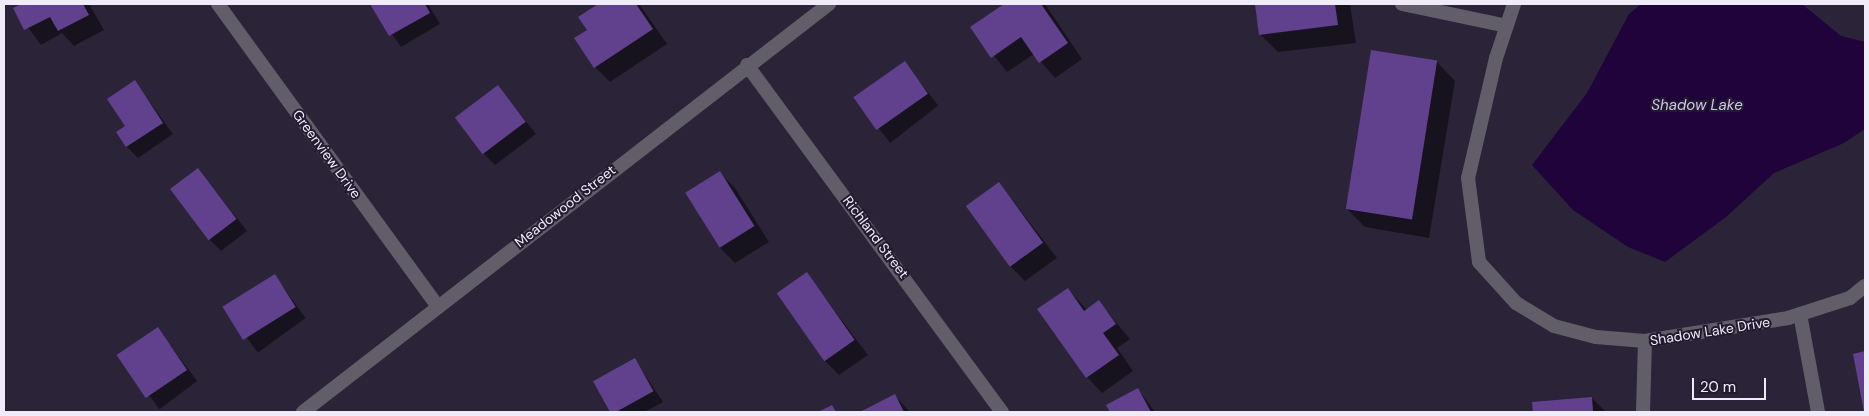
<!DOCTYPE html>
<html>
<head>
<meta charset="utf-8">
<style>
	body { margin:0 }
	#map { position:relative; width:1869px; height:416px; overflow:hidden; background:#2b2439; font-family:"DM Sans",sans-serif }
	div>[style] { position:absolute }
	.water>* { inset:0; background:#1f033a }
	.shadow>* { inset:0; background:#0007; transform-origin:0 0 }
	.building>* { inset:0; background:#61418e; transform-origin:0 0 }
	.service>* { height:14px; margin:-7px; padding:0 7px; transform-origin:7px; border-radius:7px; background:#615e69 }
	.minor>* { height:14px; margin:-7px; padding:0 7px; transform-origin:7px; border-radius:7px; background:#615e69 }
	.tertiary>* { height:14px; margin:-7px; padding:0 7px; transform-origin:7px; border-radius:7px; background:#615e69 }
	span { translate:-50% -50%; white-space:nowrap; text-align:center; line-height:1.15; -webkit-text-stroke:4px #221a2e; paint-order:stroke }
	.street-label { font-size:14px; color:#f0ebf9 }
	.water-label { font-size:15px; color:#d2c3ef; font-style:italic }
	.frame { position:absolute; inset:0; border:5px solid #f0ebf9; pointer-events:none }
	.scale { position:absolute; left:1692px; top:378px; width:74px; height:22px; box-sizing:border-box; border:2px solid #f0ebf9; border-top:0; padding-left:6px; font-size:15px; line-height:18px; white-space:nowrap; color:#f0ebf9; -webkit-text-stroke:4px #221a2e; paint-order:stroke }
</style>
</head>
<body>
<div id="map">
	<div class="water">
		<i style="clip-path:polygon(1641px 4px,1802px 4px,1841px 36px,1865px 42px,1865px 129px,1844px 143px,1774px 173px,1726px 217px,1665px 262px,1628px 247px,1573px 210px,1532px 165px,1587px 93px,1629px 14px)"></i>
	</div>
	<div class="shadow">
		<i style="clip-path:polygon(24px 4px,89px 4px,104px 30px,74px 46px,62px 33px,41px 45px,14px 9px)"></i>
		<i style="clip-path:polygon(371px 4px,428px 4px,440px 24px,401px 47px)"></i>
		<i style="clip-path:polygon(600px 4px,639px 4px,667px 44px,610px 82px,595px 67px,589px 30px,580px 17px)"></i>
		<i style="clip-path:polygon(1007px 4px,1045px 4px,1082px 59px,1055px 78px,1034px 54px,1007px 72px,972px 28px)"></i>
		<i style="clip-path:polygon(1256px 4px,1350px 4px,1356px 43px,1278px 52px,1260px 34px)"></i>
		<i style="clip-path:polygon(1437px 62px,1455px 81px,1429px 238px,1365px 227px,1347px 209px)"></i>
		<i style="left:905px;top:63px;width:54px;height:61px;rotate:52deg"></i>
		<i style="clip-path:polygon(135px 82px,173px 134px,138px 158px,127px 147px)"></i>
		<i style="clip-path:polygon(498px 86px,536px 134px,495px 165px,484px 154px)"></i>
		<i style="clip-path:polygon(198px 169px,247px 231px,221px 251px,210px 240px)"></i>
		<i style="clip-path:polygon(720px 173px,735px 188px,769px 242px,735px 263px,720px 248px,686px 193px)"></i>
		<i style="clip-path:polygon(999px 183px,1057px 258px,1025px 281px,1010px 266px)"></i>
		<i style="clip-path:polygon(806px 273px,868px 355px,839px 375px,824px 360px)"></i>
		<i style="left:275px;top:276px;width:52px;height:59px;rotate:54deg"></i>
		<i style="clip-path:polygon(1068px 289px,1087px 310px,1099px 302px,1130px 339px,1117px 348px,1133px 371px,1102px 393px,1087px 377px)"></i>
		<i style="left:158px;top:329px;width:65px;height:47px;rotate:53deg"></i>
		<i style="clip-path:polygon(1865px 352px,1865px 411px,1854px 355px)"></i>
		<i style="clip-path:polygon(635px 360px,663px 402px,644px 412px,612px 412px,595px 381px)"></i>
		<i style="clip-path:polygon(1138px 389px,1155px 412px,1112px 412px,1108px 405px)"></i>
		<i style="clip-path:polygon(894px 395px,910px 412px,862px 412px)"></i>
		<i style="clip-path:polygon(1592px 398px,1606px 412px,1534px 412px,1533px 403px)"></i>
	</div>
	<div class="building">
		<i style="clip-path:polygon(21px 4px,83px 4px,89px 15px,58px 31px,50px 17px,24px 30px,13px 8px)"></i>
		<i style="clip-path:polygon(370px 4px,425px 4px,430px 13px,389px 36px)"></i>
		<i style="clip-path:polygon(598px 4px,636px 4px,653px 29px,594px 68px,574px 38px,587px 30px,578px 17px)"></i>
		<i style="clip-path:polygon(1004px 4px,1041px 4px,1068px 43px,1039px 63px,1021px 37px,991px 58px,970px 27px)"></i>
		<i style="clip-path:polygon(1255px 4px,1335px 4px,1338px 25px,1259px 35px)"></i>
		<i style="left:1371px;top:50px;width:67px;height:161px;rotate:9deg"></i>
		<i style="left:905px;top:61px;width:40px;height:63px;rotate:55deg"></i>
		<i style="clip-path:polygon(135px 80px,163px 123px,126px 147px,116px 132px,125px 126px,107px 99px)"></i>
		<i style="left:498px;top:85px;width:46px;height:54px;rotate:53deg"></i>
		<i style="left:198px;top:168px;width:64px;height:35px;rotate:53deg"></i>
		<i style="left:720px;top:171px;width:65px;height:41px;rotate:58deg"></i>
		<i style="left:999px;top:182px;width:75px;height:41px;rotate:54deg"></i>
		<i style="left:807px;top:272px;width:83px;height:37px;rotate:55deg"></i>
		<i style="left:275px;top:274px;width:39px;height:62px;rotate:58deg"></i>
		<i style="clip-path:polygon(1068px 288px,1084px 311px,1099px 300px,1116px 324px,1103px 333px,1119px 355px,1086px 378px,1037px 309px)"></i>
		<i style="left:158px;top:327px;width:52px;height:50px;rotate:56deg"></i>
		<i style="clip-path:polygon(1865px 351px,1865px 412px,1864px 412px,1853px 354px)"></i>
		<i style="left:635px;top:358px;width:38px;height:48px;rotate:61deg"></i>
		<i style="clip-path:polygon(1138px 388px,1151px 412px,1110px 412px,1106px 405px)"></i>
		<i style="clip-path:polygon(895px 394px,904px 412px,860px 412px)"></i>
		<i style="clip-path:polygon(1592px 397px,1593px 412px,1533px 412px,1532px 402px)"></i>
		<i style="clip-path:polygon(832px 405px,836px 412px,818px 412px)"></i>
	</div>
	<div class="service">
		<i style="left:1800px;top:314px;width:100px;rotate:79.6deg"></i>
		<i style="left:1643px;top:412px;width:71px;rotate:-88.4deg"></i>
	</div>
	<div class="minor">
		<i style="left:218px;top:4px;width:372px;rotate:54deg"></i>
		<i style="left:1402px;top:4px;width:107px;rotate:11.8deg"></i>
		<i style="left:1514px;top:4px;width:57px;rotate:108.4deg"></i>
		<i style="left:1496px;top:58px;width:123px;rotate:103.1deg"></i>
		<i style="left:1468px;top:178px;width:85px;rotate:82.5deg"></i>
		<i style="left:1479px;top:262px;width:55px;rotate:47.9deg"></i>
		<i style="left:1516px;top:303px;width:44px;rotate:31.2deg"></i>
		<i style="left:1554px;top:326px;width:43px;rotate:14.7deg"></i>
		<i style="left:1596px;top:337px;width:49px;rotate:4.7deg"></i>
		<i style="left:1645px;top:341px;width:145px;rotate:-9.1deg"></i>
		<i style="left:1788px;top:318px;width:65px;rotate:-17.9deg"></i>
		<i style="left:1850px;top:298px;width:19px;rotate:-39deg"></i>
		<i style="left:747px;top:65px;width:431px;rotate:53.7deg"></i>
	</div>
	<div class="tertiary">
		<i style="left:303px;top:412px;width:666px;rotate:-37.8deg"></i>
	</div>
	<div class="street-label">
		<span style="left:327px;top:154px;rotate:54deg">Greenview Drive</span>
		<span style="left:565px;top:206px;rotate:-38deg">Meadowood Street</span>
		<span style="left:876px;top:237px;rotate:53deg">Richland Street</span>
		<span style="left:1710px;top:331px;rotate:-9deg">Shadow Lake Drive</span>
	</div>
	<div class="water-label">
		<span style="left:1697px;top:106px">Shadow Lake</span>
	</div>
	<div class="frame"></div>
	<div class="scale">20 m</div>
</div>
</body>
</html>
